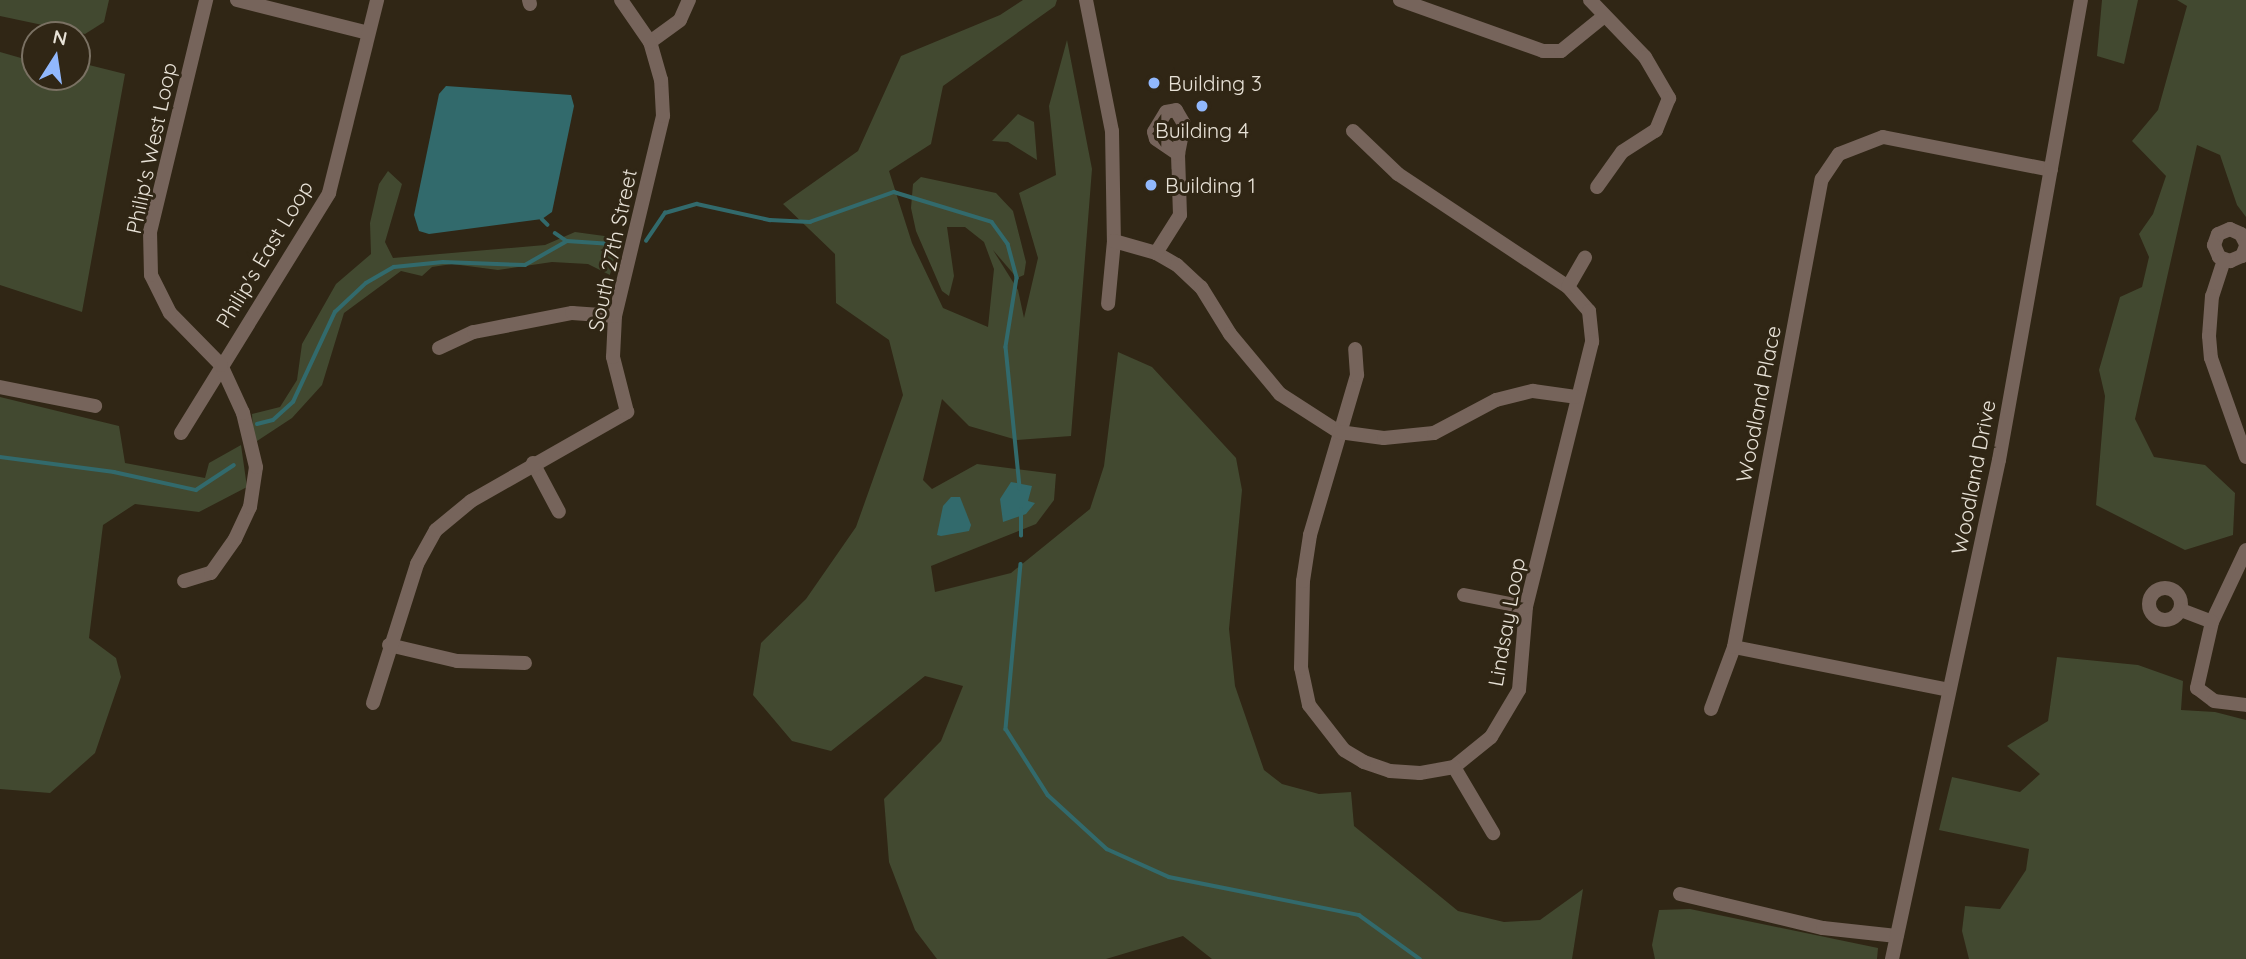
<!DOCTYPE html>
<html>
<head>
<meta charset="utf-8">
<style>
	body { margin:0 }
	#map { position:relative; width:2246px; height:959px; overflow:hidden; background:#302615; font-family:Quicksand,sans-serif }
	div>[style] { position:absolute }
	.green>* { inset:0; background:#424930 }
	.water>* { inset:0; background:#326a6c }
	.stream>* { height:3.5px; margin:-1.75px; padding:0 1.75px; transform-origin:1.75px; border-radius:1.75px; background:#326a6c }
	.minor>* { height:14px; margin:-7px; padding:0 7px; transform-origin:7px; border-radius:7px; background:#76645b }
	.minor>.ring { margin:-7px; padding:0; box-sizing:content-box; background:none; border:14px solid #76645b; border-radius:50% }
	.dots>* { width:19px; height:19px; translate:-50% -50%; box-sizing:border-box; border:4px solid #302615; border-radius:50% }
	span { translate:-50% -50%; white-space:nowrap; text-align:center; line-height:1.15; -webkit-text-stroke:6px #302615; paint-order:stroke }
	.poi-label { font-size:21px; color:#e8e2d7 }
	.left { translate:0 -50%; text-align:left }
	.street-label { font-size:21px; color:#e8e2d7 }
	.north { position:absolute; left:21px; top:21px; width:70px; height:70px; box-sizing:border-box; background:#302615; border:2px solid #7a7163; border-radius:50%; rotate:12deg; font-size:19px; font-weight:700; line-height:28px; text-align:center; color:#e8e2d7 }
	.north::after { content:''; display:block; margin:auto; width:24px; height:32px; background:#91b8fd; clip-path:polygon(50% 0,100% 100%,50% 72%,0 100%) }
</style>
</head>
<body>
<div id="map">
	<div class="green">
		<i style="clip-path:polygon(0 0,109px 0,104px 22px,85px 34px,0 16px)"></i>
		<i style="clip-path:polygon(1023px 0,1057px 0,1055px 6px,943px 86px,931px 144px,889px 171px,912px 243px,943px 308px,988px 327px,994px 269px,984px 242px,965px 227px,947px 227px,954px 276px,949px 296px,942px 291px,916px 231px,911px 208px,913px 184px,921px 177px,996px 193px,1013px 211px,1026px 262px,1024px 275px,1017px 278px,993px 250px,1018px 290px,1024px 318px,1038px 258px,1019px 193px,1056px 175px,1049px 106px,1067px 40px,1092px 169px,1071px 436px,1017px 440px,969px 426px,942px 399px,923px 480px,932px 489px,977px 464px,1056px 474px,1054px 500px,1036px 524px,931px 566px,935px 592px,1011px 573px,1090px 509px,1104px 466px,1118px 352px,1152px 367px,1236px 458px,1242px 490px,1229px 629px,1235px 686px,1264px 770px,1282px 784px,1319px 794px,1351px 792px,1354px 826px,1458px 911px,1504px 922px,1540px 920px,1583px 889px,1572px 959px,1212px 959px,1183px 936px,1106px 959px,937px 959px,915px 930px,889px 862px,884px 799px,941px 741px,963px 686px,925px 676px,831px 751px,792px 741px,753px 695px,761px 643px,806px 599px,856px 527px,903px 395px,889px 340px,836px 303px,835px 254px,783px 204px,858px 151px,901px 56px,1000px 15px)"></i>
		<i style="clip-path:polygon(2102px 0,2138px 0,2124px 64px,2097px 56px)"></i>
		<i style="clip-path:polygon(2177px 0,2246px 0,2246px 217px,2237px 205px,2220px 155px,2197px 145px,2135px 419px,2154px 457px,2205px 465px,2235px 493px,2233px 535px,2185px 550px,2096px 505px,2105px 396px,2099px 370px,2120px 297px,2142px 287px,2149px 257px,2139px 234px,2153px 214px,2166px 176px,2132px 141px,2158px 110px,2187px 6px)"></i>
		<i style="clip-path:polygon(0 52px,35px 62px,35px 77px,77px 77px,77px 62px,125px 74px,82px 312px,0 285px)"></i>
		<i style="clip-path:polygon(1018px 114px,1034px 122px,1037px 160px,1008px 142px,992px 141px)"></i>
		<i style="clip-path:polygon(388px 171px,402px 184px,385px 242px,393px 258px,545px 245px,575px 232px,619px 238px,610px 275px,588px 264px,552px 262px,498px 270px,452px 264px,432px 267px,422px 276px,401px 271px,344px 313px,322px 385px,292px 418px,254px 443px,252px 414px,280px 407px,297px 380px,302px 344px,336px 284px,371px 254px,370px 223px,379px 184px)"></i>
		<i style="clip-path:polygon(0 397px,119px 426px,125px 463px,205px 478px,209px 463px,241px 445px,247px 487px,199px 512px,135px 504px,103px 525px,89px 638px,116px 658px,121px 677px,95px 753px,50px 793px,0 789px)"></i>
		<i style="clip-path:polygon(2057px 657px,2138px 665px,2183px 681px,2181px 710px,2215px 712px,2246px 720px,2246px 959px,1969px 959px,1962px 931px,1965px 906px,2000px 909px,2026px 870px,2029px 849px,1939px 830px,1952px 777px,2020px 792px,2040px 774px,2007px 746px,2048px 721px)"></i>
		<i style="clip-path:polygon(1690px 909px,1878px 948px,1877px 959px,1655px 959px,1652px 945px,1659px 910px)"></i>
	</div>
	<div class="water">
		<i style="clip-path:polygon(446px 86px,571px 95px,574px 106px,552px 212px,542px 219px,429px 234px,419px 231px,414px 215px,439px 94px)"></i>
		<i style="clip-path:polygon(1011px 482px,1032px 486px,1028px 501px,1035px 503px,1026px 514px,1003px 522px,1000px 499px)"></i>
		<i style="clip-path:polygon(951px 497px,960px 497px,971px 525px,969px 531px,941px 536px,937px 535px,943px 506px)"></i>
	</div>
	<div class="stream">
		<i style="left:542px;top:219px;width:8px;rotate:45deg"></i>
		<i style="left:555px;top:233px;width:14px;rotate:34deg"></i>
		<i style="left:646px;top:241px;width:34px;rotate:-56deg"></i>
		<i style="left:665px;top:213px;width:33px;rotate:-16deg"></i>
		<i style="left:697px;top:204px;width:75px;rotate:12.4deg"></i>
		<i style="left:770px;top:220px;width:40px;rotate:2.9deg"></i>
		<i style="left:810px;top:222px;width:89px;rotate:-19.7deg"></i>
		<i style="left:894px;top:192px;width:102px;rotate:17deg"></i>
		<i style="left:992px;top:222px;width:27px;rotate:54deg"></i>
		<i style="left:1008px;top:244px;width:35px;rotate:75deg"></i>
		<i style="left:1017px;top:278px;width:70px;rotate:99.1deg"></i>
		<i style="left:1006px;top:347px;width:142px;rotate:84.3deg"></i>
		<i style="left:257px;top:424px;width:16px;rotate:-14deg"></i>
		<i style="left:273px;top:420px;width:27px;rotate:-42deg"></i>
		<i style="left:293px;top:402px;width:99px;rotate:-65deg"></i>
		<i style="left:335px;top:312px;width:42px;rotate:-43.1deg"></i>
		<i style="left:366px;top:283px;width:32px;rotate:-30deg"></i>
		<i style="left:394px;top:267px;width:49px;rotate:-5.8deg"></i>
		<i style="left:443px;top:262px;width:82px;rotate:2.1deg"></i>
		<i style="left:525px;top:265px;width:48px;rotate:-29.7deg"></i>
		<i style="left:567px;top:241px;width:45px;rotate:3.8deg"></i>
		<i style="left:0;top:457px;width:115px;rotate:7.5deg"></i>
		<i style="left:114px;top:472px;width:84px;rotate:12.4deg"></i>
		<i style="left:196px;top:490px;width:45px;rotate:-33.3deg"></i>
		<i style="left:1021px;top:536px;width:26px;rotate:-90deg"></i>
		<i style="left:1021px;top:564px;width:166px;rotate:95.2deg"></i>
		<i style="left:1006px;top:729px;width:78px;rotate:57.5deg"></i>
		<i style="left:1048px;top:795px;width:80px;rotate:42.5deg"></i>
		<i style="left:1107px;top:849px;width:68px;rotate:24.3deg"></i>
		<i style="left:1169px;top:877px;width:194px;rotate:11.3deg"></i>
		<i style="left:1359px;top:915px;width:75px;rotate:35.8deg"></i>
	</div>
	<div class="minor">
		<i style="left:237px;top:0;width:135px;rotate:14.1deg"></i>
		<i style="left:529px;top:0;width:4px;rotate:76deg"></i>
		<i style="left:1086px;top:0;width:134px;rotate:78.8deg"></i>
		<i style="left:1112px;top:131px;width:110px;rotate:89deg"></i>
		<i style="left:1114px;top:241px;width:63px;rotate:95.4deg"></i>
		<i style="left:1400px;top:0;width:152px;rotate:19.6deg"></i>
		<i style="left:1543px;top:51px;width:18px"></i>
		<i style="left:1561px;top:51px;width:54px;rotate:-39deg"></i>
		<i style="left:1590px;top:0;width:79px;rotate:46deg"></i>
		<i style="left:1645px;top:57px;width:48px;rotate:59.7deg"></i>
		<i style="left:1669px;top:98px;width:35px;rotate:112deg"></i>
		<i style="left:1656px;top:130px;width:40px;rotate:147.1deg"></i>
		<i style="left:1622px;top:152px;width:43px;rotate:125.5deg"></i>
		<i style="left:650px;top:42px;width:37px;rotate:-36deg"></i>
		<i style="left:680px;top:20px;width:22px;rotate:-66deg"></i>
		<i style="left:1353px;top:131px;width:62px;rotate:43.7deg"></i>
		<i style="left:1398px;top:174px;width:204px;rotate:33.6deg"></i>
		<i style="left:1568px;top:287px;width:32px;rotate:49deg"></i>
		<i style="left:1589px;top:311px;width:31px;rotate:84deg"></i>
		<i style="left:1592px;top:342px;width:273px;rotate:104deg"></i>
		<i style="left:1526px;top:607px;width:83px;rotate:94.8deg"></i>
		<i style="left:1519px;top:690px;width:55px;rotate:120.8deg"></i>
		<i style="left:1491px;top:737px;width:48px;rotate:141deg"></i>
		<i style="left:1454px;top:767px;width:35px;rotate:170deg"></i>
		<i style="left:1420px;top:773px;width:30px;rotate:-176deg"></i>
		<i style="left:1390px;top:771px;width:28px;rotate:-161deg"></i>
		<i style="left:1364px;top:762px;width:23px;rotate:-149deg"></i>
		<i style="left:1344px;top:750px;width:57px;rotate:-127.9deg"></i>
		<i style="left:1309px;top:705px;width:38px;rotate:-102deg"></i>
		<i style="left:1301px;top:668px;width:87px;rotate:-88.7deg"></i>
		<i style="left:1303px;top:581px;width:47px;rotate:-81.3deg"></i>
		<i style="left:1310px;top:535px;width:167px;rotate:-73.6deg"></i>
		<i style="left:1357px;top:375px;width:26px;rotate:-94deg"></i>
		<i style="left:1114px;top:241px;width:44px;rotate:15.9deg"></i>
		<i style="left:1156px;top:253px;width:24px;rotate:30deg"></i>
		<i style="left:1177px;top:265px;width:33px;rotate:43deg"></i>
		<i style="left:1201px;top:287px;width:55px;rotate:58.3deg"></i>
		<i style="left:1230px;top:334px;width:78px;rotate:50.2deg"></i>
		<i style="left:1280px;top:394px;width:70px;rotate:32.8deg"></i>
		<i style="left:1339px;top:432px;width:45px;rotate:7.6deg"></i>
		<i style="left:1384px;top:438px;width:50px;rotate:-5.7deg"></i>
		<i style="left:1434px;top:433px;width:70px;rotate:-28deg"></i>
		<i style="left:1496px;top:400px;width:38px;rotate:-14deg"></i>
		<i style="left:1533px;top:391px;width:43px;rotate:7.9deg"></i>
		<i style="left:2246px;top:244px;width:11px;rotate:-117deg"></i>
		<i style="left:2241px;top:234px;width:12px;rotate:-156deg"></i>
		<i style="left:2230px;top:229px;width:13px;rotate:157deg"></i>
		<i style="left:2218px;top:234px;width:12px;rotate:110deg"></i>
		<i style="left:2214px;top:245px;width:13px;rotate:67deg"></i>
		<i style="left:2219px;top:257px;width:12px;rotate:20deg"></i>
		<i style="left:2230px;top:261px;width:13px;rotate:-23deg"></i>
		<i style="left:2242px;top:256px;width:11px;rotate:-68deg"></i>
		<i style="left:1156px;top:253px;width:45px;rotate:-57.7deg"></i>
		<i style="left:1180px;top:215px;width:61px;rotate:-91.9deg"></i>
		<i style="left:1178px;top:154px;width:31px;rotate:-79deg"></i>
		<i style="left:1184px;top:124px;width:16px;rotate:-120deg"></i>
		<i style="left:1176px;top:110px;width:10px;rotate:169deg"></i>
		<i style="left:1166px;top:112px;width:23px;rotate:121deg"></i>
		<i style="left:1154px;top:132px;width:7px;rotate:74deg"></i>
		<i style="left:1156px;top:139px;width:27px;rotate:34deg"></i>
		<i style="left:2224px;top:260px;width:38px;rotate:108deg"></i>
		<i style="left:2212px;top:296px;width:40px;rotate:94.3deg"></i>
		<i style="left:2209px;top:336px;width:22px;rotate:85deg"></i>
		<i style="left:2211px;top:358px;width:105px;rotate:70.5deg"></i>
		<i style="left:1568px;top:287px;width:34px;rotate:-60deg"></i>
		<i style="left:439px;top:348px;width:38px;rotate:-25deg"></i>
		<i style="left:474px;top:332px;width:100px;rotate:-11deg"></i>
		<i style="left:572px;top:313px;width:43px;rotate:4deg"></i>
		<i style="left:0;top:387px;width:97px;rotate:11.3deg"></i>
		<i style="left:181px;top:433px;width:282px;rotate:-58.3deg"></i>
		<i style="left:329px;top:193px;width:199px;rotate:-76deg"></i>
		<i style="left:533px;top:463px;width:55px;rotate:62deg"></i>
		<i style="left:2246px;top:550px;width:80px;rotate:115.3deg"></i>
		<i style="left:2212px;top:622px;width:68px;rotate:102.8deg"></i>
		<i style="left:2197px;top:688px;width:21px;rotate:37deg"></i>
		<i style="left:2214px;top:701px;width:32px;rotate:7deg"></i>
		<i style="left:184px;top:581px;width:28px;rotate:-17deg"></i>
		<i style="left:211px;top:573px;width:42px;rotate:-54.8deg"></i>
		<i style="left:235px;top:539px;width:35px;rotate:-65deg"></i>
		<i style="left:250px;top:507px;width:40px;rotate:-81.5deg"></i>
		<i style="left:256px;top:467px;width:56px;rotate:-103.5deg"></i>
		<i style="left:243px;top:413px;width:53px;rotate:-114.6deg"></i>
		<i style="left:221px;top:365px;width:73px;rotate:-134.4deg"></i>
		<i style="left:170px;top:313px;width:42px;rotate:-116.6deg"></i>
		<i style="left:151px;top:275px;width:43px;rotate:-91.3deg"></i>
		<i style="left:150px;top:232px;width:239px;rotate:-76.4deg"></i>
		<i class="ring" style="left:2149px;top:588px;width:18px;height:18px"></i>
		<i style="left:1464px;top:595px;width:63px;rotate:11deg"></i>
		<i style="left:2181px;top:610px;width:33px;rotate:21deg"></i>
		<i style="left:389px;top:645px;width:70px;rotate:13.2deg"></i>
		<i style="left:457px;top:661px;width:68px;rotate:1.7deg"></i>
		<i style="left:1734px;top:647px;width:219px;rotate:11.3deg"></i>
		<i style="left:373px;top:703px;width:146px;rotate:-72.4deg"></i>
		<i style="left:417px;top:564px;width:39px;rotate:-61deg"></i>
		<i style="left:436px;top:530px;width:45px;rotate:-39.6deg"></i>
		<i style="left:471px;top:501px;width:180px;rotate:-29.7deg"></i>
		<i style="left:627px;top:412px;width:57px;rotate:-104.3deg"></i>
		<i style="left:613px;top:357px;width:41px;rotate:-87.2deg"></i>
		<i style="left:615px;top:316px;width:206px;rotate:-76.5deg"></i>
		<i style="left:663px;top:116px;width:36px;rotate:-93deg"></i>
		<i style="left:661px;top:80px;width:40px;rotate:-106deg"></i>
		<i style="left:650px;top:42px;width:51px;rotate:-124.6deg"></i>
		<i style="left:1711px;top:709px;width:66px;rotate:-69.6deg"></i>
		<i style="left:1734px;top:647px;width:476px;rotate:-79.4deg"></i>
		<i style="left:1822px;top:179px;width:30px;rotate:-56deg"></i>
		<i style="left:1839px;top:154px;width:47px;rotate:-21.1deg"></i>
		<i style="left:1883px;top:137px;width:171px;rotate:11.1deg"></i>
		<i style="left:1454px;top:767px;width:77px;rotate:59.4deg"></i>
		<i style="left:1680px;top:894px;width:147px;rotate:13.4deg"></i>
		<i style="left:1823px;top:928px;width:74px;rotate:6.2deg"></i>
		<i style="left:1892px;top:959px;width:510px;rotate:-77.9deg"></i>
		<i style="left:1999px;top:460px;width:467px;rotate:-79.9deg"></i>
	</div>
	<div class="dots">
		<i style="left:1154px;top:83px;background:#91b8fd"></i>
		<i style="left:1202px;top:106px;background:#91b8fd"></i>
		<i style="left:1151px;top:185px;background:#91b8fd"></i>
	</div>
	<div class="poi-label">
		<span class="left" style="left:1168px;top:83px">Building 3</span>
		<span style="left:1202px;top:130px">Building 4</span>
		<span class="left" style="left:1165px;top:185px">Building 1</span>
	</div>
	<div class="street-label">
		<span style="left:151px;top:148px;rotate:-78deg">Philip's West Loop</span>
		<span style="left:612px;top:250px;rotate:-78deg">South 27th Street</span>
		<span style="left:264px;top:254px;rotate:-59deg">Philip's East Loop</span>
		<span style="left:1758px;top:404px;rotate:-79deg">Woodland Place</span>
		<span style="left:1973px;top:477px;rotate:-79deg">Woodland Drive</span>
		<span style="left:1506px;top:622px;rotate:-80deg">Lindsay Loop</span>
	</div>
	<div class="north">N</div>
</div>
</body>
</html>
